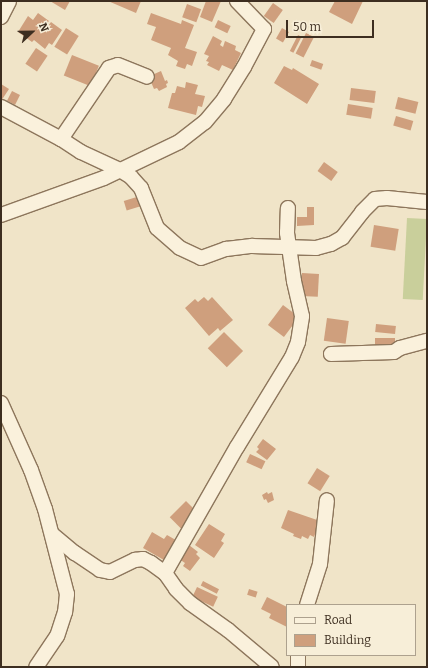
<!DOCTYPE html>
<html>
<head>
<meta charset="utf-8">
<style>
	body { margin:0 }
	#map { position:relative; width:428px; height:668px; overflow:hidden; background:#f0e4c8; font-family:Bitter,serif }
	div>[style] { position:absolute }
	.green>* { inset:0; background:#c9cf9b; transform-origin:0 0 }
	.building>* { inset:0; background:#cf9f7d; transform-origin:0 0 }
	.roads { filter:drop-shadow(1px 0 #8d765c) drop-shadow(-1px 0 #8d765c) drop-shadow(0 1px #8d765c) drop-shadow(0 -1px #8d765c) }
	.street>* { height:14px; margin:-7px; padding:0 7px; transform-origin:7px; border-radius:7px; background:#faf1dc }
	span { translate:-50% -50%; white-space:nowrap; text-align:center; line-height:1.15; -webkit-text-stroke:4px #f7eed8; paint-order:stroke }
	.frame { position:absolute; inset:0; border:2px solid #3d2e20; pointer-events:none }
	.legend { position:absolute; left:286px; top:604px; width:130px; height:52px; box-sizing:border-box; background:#f7eed8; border:1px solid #ada18e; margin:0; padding:5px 7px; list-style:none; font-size:12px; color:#3d2e20 }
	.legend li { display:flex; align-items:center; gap:8px; height:20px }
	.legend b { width:20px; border:1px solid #ada18e }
	.north { position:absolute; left:12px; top:12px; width:40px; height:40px; -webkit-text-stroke:3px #f7eed8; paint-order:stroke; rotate:68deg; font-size:11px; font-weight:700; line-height:16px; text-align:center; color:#3d2e20 }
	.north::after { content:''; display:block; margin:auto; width:14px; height:18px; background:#3d2e20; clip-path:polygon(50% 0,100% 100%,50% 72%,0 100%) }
	.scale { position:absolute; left:286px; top:20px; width:88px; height:18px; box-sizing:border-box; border:2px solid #3d2e20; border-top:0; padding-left:5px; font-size:12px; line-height:14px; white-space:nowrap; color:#3d2e20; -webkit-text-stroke:3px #f7eed8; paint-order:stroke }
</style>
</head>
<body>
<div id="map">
	<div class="green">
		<i style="left:407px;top:218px;width:20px;height:81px;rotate:3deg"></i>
	</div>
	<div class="building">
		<i style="clip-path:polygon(50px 1px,70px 1px,65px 10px)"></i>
		<i style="clip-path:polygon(108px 1px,141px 1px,136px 13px)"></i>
		<i style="clip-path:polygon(206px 1px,221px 1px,212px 22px,200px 17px)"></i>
		<i style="clip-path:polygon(335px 1px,363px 1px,352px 24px,329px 12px)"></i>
		<i style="left:273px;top:3px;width:12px;height:16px;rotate:35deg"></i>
		<i style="left:187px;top:4px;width:15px;height:14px;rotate:20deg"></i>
		<i style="clip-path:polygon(38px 13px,49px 21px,45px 25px,48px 26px,51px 22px,62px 30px,52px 45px,49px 43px,45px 49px,34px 40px,32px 42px,18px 32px,28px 16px,33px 20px)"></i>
		<i style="clip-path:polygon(151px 13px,181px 24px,182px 20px,194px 25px,185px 48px,197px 52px,192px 66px,187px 64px,185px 69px,176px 66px,178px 61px,168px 55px,171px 48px,151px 40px,156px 27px,147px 24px)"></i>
		<i style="left:218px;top:20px;width:14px;height:8px;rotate:25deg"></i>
		<i style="left:66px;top:28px;width:15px;height:22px;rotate:32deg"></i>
		<i style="left:282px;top:28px;width:8px;height:12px;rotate:30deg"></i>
		<i style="left:306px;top:33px;width:9px;height:23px;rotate:27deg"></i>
		<i style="left:298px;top:35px;width:4px;height:18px;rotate:27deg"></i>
		<i style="clip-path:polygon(213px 36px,222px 41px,220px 45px,223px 47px,225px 41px,236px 46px,235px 50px,241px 53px,233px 70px,222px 65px,219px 71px,207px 65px,209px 62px,206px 61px,209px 56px,204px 54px)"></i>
		<i style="left:36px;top:48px;width:14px;height:19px;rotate:34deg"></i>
		<i style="left:72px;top:55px;width:29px;height:22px;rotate:22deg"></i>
		<i style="left:312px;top:60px;width:12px;height:6px;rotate:20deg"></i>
		<i style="clip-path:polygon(284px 66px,292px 70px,293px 68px,319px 84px,307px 104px,274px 83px)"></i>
		<i style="clip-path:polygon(161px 71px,165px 81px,167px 80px,168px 83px,166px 84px,167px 87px,159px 91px,157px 88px,154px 89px,151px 82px,154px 80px,152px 75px)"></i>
		<i style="clip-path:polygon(186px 82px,198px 85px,195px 94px,205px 96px,202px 107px,198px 106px,196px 115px,168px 108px,172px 93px,175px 93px,177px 86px,185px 88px)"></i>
		<i style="clip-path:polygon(1px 84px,9px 89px,1px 101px)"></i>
		<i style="left:351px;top:88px;width:25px;height:12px;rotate:7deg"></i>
		<i style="left:12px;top:91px;width:9px;height:11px;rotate:27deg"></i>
		<i style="left:398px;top:97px;width:21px;height:12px;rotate:14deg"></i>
		<i style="left:348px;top:104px;width:25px;height:11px;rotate:9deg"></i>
		<i style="left:396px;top:116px;width:18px;height:10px;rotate:16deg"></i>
		<i style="left:324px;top:162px;width:17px;height:11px;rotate:36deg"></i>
		<i style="left:140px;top:196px;width:10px;height:17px;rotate:73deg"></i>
		<i style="clip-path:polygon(307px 207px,314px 207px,314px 225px,297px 226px,297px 217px,307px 217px)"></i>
		<i style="left:374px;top:225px;width:25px;height:22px;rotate:9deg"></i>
		<i style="left:302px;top:273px;width:17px;height:23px;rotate:3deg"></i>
		<i style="clip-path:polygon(204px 297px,208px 301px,212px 297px,233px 320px,220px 331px,218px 328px,209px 336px,185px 308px,195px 299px,198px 302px)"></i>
		<i style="left:283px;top:305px;width:20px;height:25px;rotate:37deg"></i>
		<i style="left:327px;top:318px;width:22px;height:23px;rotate:8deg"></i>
		<i style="left:376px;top:324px;width:20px;height:8px;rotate:6deg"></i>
		<i style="left:224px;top:332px;width:27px;height:23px;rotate:45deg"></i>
		<i style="left:375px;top:338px;width:20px;height:10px"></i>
		<i style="clip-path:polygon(263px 439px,276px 449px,267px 460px,256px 452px,259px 449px,257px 447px)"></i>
		<i style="left:250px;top:454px;width:17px;height:9px;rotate:25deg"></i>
		<i style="left:317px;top:468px;width:15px;height:18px;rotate:32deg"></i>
		<i style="clip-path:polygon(267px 492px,268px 494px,272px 492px,274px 500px,268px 503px,266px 499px,264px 500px,262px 495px)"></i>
		<i style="left:186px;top:501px;width:18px;height:23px;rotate:45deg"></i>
		<i style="clip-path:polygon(288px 510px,320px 521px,314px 537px,310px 535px,308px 539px,302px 536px,301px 539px,293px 536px,294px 534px,281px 528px)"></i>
		<i style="clip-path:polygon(209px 524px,225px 534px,221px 541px,224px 543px,214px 558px,195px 545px)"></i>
		<i style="clip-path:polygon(152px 532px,164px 539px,167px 535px,181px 543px,169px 563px,143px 548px)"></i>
		<i style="clip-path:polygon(189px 545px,198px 552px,196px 554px,200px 558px,190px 571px,183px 566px,185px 563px,179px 559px)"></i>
		<i style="left:203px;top:581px;width:18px;height:5px;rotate:27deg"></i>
		<i style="left:197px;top:587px;width:23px;height:11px;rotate:25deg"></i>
		<i style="left:249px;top:589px;width:9px;height:6px;rotate:18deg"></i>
		<i style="clip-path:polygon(267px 597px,287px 607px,287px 627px,269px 618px,271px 614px,261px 609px)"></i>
	</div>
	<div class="roads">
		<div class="street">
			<i style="left:1px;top:17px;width:18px;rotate:-63deg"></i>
			<i style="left:1px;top:107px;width:68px;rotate:28.1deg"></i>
			<i style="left:61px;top:139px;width:24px;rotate:33deg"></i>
			<i style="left:81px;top:152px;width:43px;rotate:24.8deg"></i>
			<i style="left:120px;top:170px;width:13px;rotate:32deg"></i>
			<i style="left:131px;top:177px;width:15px;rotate:48deg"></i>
			<i style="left:141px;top:188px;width:43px;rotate:68.2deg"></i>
			<i style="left:157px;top:228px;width:30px;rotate:41deg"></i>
			<i style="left:180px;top:248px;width:23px;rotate:25deg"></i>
			<i style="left:201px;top:258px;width:27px;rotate:-20deg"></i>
			<i style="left:226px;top:249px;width:26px;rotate:-7deg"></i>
			<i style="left:252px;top:246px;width:64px;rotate:1.8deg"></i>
			<i style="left:316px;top:248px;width:16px;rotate:-15deg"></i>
			<i style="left:331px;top:244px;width:13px;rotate:-29deg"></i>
			<i style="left:342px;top:238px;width:33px;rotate:-52deg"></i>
			<i style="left:362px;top:212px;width:18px;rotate:-45deg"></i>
			<i style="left:375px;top:199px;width:12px;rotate:-5deg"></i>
			<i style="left:387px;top:198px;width:40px;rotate:5.7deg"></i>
			<i style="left:61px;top:139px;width:86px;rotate:-55.9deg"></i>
			<i style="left:109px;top:68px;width:9px;rotate:-18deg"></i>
			<i style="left:118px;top:65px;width:31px;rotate:22deg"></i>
			<i style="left:1px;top:215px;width:109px;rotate:-19.8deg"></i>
			<i style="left:104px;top:178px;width:83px;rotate:-25.6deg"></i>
			<i style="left:179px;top:142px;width:33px;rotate:-38deg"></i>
			<i style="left:205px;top:122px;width:30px;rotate:-50deg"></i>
			<i style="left:224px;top:99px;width:38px;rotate:-58deg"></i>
			<i style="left:244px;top:67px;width:43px;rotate:-62.2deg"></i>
			<i style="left:264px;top:29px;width:39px;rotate:-134deg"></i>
			<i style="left:331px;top:354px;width:63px;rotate:-1.8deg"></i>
			<i style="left:394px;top:352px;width:7px;rotate:-34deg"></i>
			<i style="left:400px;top:348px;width:28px;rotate:-15deg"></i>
			<i style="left:1px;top:403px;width:73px;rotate:65.9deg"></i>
			<i style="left:31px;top:470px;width:41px;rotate:70.3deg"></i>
			<i style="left:45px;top:509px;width:88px;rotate:75.5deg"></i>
			<i style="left:67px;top:594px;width:18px;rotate:96deg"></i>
			<i style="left:65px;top:612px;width:25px;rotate:108deg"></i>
			<i style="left:57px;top:636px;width:37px;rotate:124deg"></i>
			<i style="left:52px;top:534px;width:30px;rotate:40deg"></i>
			<i style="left:75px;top:553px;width:30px;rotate:34deg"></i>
			<i style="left:100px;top:570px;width:10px;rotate:11deg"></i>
			<i style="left:110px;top:572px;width:28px;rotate:-26deg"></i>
			<i style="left:135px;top:560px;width:8px;rotate:-7deg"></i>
			<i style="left:143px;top:559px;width:9px;rotate:27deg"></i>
			<i style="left:151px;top:563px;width:17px;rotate:36deg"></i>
			<i style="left:165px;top:573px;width:19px;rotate:55deg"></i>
			<i style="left:176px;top:589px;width:20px;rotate:45deg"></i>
			<i style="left:190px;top:603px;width:47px;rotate:35.4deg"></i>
			<i style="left:228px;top:630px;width:57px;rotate:40.1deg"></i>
			<i style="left:165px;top:573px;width:145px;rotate:-60.3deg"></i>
			<i style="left:237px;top:447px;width:105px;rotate:-58.6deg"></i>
			<i style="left:292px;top:357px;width:16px;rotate:-68deg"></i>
			<i style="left:298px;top:342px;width:26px;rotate:-81deg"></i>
			<i style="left:302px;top:316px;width:36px;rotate:-103deg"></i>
			<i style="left:294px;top:281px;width:49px;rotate:-98.3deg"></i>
			<i style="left:287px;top:233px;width:25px;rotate:-88deg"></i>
			<i style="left:307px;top:605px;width:43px;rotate:-72.4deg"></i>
			<i style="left:320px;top:564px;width:64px;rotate:-83.8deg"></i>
			<i style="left:298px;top:667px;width:12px;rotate:-90deg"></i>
		</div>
	</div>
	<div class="frame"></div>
	<ul class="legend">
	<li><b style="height:5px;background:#faf1dc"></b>Road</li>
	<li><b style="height:11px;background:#cf9f7d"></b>Building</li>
	</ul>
	<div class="north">N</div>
	<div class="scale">50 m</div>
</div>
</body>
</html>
